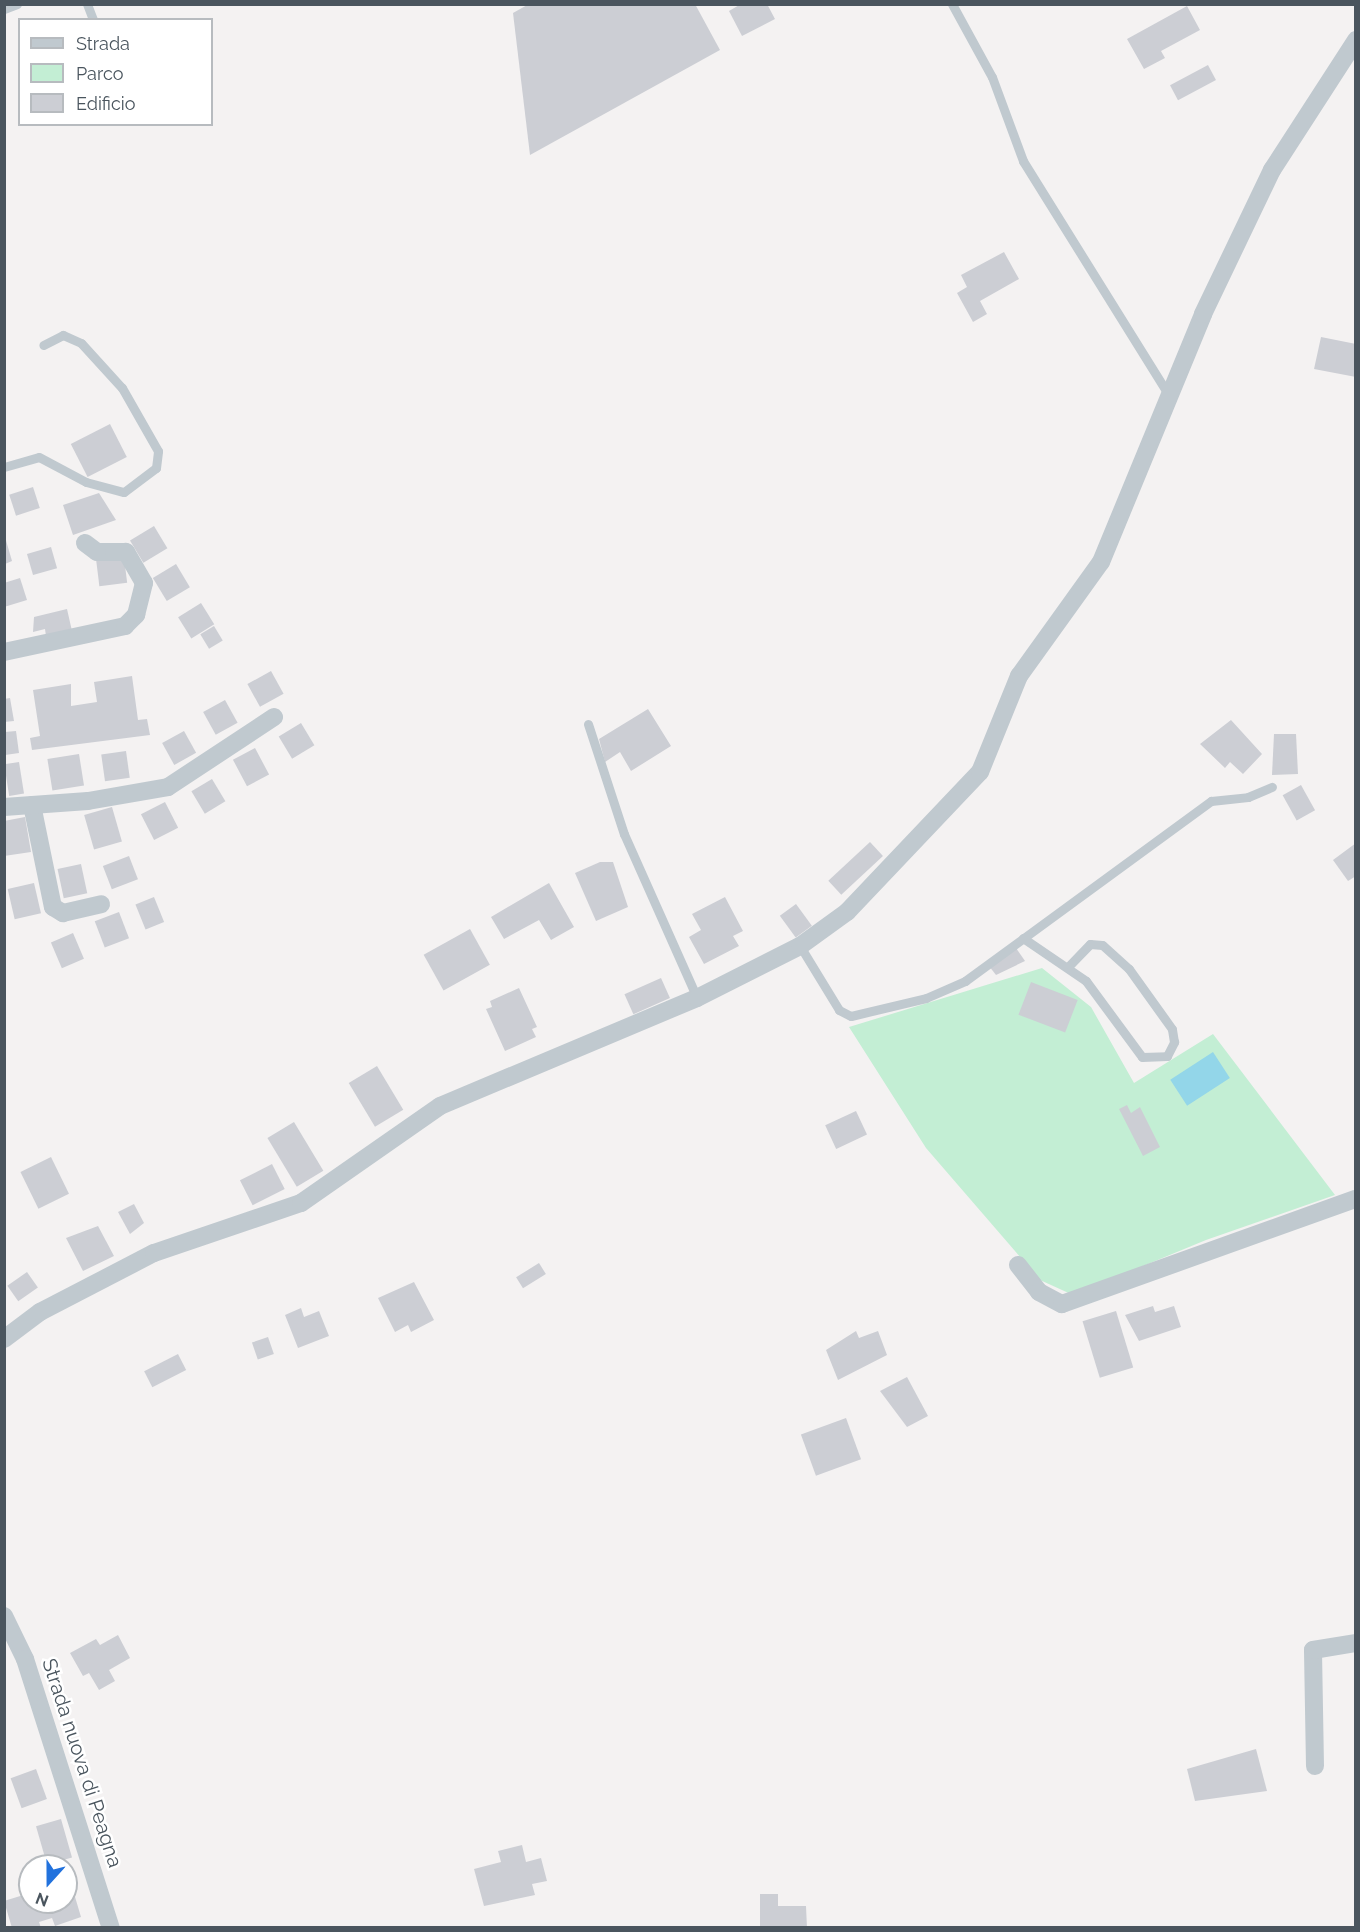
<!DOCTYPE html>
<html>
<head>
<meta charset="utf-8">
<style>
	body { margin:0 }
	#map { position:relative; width:1360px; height:1932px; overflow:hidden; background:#f4f2f2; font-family:Raleway,sans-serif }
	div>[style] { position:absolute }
	.green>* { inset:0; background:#c3eed4 }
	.water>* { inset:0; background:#93d6e9; transform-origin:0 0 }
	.building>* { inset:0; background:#ccced4; transform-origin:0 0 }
	.lane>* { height:9px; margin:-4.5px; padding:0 4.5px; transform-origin:4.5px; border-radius:4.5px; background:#c0c9cf }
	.street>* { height:18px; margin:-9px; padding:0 9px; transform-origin:9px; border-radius:9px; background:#c0c9cf }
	span { translate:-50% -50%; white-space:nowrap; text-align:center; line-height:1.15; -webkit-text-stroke:5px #fff; paint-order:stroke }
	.street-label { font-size:20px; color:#4a555e }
	.frame { position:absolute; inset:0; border:6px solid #4a555e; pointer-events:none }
	.legend { position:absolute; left:18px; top:18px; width:195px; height:108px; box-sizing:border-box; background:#fff; border:2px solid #b7bbbf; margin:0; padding:8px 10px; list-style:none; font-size:18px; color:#4a555e }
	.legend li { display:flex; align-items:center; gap:12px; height:30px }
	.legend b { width:30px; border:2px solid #b7bbbf }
	.north { position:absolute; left:18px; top:1854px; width:60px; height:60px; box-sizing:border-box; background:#fff; border:2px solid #b7bbbf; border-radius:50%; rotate:201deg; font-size:16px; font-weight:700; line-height:24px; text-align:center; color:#4a555e }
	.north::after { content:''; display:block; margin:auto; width:21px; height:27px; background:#2272dd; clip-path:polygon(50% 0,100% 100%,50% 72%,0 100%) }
</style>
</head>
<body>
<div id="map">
	<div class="green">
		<i style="clip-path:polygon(1042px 968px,1091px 1007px,1134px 1083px,1213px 1034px,1335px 1195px,1206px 1240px,1073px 1295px,1040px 1280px,926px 1148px,849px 1027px)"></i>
	</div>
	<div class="water">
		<i style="left:1213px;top:1052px;width:31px;height:51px;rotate:57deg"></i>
	</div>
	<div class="building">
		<i style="clip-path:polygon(529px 4px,695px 4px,720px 50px,530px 155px,513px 13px)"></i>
		<i style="clip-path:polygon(741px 4px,767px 4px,775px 19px,742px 36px,729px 11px)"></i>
		<i style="clip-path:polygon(1187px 6px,1200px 30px,1161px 51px,1165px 58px,1144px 69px,1127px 39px)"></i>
		<i style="left:1208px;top:65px;width:17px;height:43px;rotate:62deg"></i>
		<i style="clip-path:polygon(1004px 252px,1019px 279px,980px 301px,987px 314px,973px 322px,957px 293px,967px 287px,961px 275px)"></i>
		<i style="clip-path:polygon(1321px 337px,1356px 344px,1356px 377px,1314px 369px)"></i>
		<i style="left:110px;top:424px;width:37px;height:44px;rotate:63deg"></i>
		<i style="left:33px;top:487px;width:22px;height:25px;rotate:72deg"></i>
		<i style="clip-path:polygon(99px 493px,116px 520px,73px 535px,63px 505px)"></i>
		<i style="left:154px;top:526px;width:26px;height:28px;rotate:59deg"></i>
		<i style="clip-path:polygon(5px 537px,12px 561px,5px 564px)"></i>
		<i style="left:51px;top:547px;width:22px;height:25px;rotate:74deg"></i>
		<i style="left:124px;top:557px;width:26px;height:28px;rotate:83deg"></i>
		<i style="left:176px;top:564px;width:27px;height:27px;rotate:59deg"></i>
		<i style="clip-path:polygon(20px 578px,27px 600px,4px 607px,4px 583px)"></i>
		<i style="left:201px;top:603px;width:25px;height:27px;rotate:58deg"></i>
		<i style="clip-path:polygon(67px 609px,72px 631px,46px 636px,45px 629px,33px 632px,34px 617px)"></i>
		<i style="left:214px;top:626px;width:17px;height:16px;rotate:59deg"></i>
		<i style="left:271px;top:671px;width:26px;height:27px;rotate:61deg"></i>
		<i style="clip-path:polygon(132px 676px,138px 720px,147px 719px,150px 735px,32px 750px,30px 738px,40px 736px,33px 690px,71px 684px,71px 706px,97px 702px,94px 682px)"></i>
		<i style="clip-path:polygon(10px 698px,14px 721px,4px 722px,4px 699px)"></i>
		<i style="left:225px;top:700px;width:26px;height:25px;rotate:61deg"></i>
		<i style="clip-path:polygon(648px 709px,671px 746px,631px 771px,620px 752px,605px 762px,599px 739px)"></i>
		<i style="clip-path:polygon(1231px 720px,1262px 754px,1243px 774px,1230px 762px,1225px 768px,1200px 744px)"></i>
		<i style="left:301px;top:723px;width:26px;height:26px;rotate:59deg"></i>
		<i style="clip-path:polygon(16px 731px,19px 753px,5px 755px,5px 732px)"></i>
		<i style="left:184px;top:731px;width:25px;height:25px;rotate:61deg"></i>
		<i style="clip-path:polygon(1274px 734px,1296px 734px,1298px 774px,1272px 775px)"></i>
		<i style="left:255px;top:748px;width:30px;height:25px;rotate:62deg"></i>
		<i style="left:126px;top:751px;width:27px;height:25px;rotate:82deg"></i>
		<i style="left:79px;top:754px;width:32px;height:32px;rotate:81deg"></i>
		<i style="left:19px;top:762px;width:32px;height:15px;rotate:81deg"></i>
		<i style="left:212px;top:779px;width:26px;height:24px;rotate:59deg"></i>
		<i style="left:1301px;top:785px;width:29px;height:21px;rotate:61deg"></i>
		<i style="left:165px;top:802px;width:29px;height:27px;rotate:63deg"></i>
		<i style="left:112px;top:807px;width:36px;height:29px;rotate:74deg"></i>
		<i style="clip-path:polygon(25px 817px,31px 852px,4px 856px,4px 821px)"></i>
		<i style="left:870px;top:842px;width:19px;height:57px;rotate:47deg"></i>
		<i style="clip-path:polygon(1356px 843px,1356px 876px,1348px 881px,1333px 860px)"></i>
		<i style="left:129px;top:856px;width:25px;height:28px;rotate:69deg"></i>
		<i style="clip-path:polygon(600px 862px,613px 862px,628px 907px,596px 921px,575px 873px)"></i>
		<i style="left:81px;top:864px;width:30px;height:24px;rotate:78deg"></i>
		<i style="left:34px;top:883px;width:31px;height:27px;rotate:77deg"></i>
		<i style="clip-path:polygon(549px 883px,574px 927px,551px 940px,539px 920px,504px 939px,491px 917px)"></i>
		<i style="left:154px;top:897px;width:27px;height:20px;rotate:68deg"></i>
		<i style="clip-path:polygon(725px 897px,743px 931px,733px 936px,739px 946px,704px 964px,689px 937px,701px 930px,692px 914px)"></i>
		<i style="left:796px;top:904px;width:27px;height:20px;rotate:54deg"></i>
		<i style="left:119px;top:912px;width:28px;height:26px;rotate:69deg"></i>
		<i style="left:470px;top:929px;width:41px;height:53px;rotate:61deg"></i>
		<i style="left:73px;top:933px;width:28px;height:24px;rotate:67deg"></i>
		<i style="clip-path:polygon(1016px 948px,1025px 961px,996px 975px,989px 966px)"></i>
		<i style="left:661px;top:978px;width:22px;height:40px;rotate:66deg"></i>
		<i style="left:1031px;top:982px;width:50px;height:35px;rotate:21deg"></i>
		<i style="clip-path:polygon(519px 988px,537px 1027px,532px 1029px,536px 1037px,505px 1051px,486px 1009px,492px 1007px,490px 1001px)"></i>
		<i style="left:377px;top:1066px;width:51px;height:33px;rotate:59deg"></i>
		<i style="clip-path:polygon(1127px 1105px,1131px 1113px,1140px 1107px,1160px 1147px,1143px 1156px,1119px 1109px)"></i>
		<i style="left:856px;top:1111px;width:26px;height:34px;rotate:65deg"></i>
		<i style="left:294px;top:1122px;width:57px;height:31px;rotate:59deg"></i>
		<i style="left:51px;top:1157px;width:41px;height:34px;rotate:64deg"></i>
		<i style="left:272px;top:1164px;width:28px;height:36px;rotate:63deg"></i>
		<i style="clip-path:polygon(134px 1204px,144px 1223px,130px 1234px,118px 1212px)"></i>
		<i style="clip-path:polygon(98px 1226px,114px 1256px,83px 1271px,66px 1238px)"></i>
		<i style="left:539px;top:1263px;width:13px;height:27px;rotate:58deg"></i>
		<i style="left:27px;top:1272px;width:19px;height:24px;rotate:55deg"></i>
		<i style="clip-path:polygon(414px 1282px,434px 1320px,411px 1332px,408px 1325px,395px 1332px,378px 1298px)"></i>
		<i style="clip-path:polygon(1153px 1306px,1155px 1312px,1174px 1306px,1181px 1327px,1139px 1341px,1125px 1315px)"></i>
		<i style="clip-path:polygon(301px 1308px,304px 1317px,319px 1311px,329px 1336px,298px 1348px,285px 1315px)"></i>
		<i style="left:1116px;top:1311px;width:59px;height:35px;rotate:73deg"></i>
		<i style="clip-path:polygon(856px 1331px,859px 1338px,878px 1331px,887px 1355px,838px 1380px,826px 1350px)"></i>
		<i style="left:268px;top:1337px;width:18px;height:17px;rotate:71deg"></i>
		<i style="left:178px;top:1354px;width:18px;height:38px;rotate:63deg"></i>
		<i style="clip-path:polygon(907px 1377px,928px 1416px,907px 1427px,880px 1391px)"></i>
		<i style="left:846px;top:1418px;width:44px;height:48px;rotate:70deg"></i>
		<i style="clip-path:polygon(118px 1635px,130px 1658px,109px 1670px,115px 1681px,99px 1690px,89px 1673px,83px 1676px,70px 1653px,96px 1639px,100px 1645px)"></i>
		<i style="clip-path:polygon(1256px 1749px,1267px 1791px,1195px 1801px,1187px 1769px)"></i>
		<i style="left:36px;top:1769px;width:32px;height:27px;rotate:70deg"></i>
		<i style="left:61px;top:1819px;width:40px;height:26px;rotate:74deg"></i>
		<i style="clip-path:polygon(522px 1845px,526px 1862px,541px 1858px,547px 1881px,532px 1884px,535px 1895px,484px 1906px,474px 1869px,501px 1862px,498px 1851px)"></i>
		<i style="clip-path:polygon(70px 1880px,81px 1917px,55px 1926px,52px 1918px,39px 1922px,41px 1928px,12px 1928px,4px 1901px,30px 1893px,30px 1902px,66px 1902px)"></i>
		<i style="clip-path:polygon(760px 1894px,778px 1894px,778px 1906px,806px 1906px,807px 1928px,760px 1928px)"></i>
	</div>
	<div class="lane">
		<i style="left:87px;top:4px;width:17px;rotate:69deg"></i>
		<i style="left:952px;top:4px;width:83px;rotate:61.3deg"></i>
		<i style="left:992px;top:77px;width:90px;rotate:69.7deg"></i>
		<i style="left:1023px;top:161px;width:277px;rotate:58.1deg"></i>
		<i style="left:4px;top:9px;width:14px;rotate:-21deg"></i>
		<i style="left:4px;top:467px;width:36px;rotate:-16deg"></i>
		<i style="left:39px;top:457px;width:53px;rotate:28deg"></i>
		<i style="left:86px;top:482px;width:39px;rotate:15deg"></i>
		<i style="left:124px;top:492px;width:40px;rotate:-37deg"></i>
		<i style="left:156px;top:468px;width:17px;rotate:-83deg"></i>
		<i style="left:158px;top:451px;width:73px;rotate:-119.7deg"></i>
		<i style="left:122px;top:388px;width:61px;rotate:-132.3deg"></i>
		<i style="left:81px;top:343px;width:20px;rotate:-156deg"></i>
		<i style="left:63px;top:335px;width:22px;rotate:153deg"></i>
		<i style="left:588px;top:724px;width:116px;rotate:71.9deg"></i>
		<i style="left:624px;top:834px;width:180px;rotate:66deg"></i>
		<i style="left:1023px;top:938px;width:76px;rotate:34.3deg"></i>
		<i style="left:1086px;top:981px;width:94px;rotate:53.6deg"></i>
		<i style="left:1142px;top:1057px;width:25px;rotate:-2deg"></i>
		<i style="left:1167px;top:1056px;width:16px;rotate:-63deg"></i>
		<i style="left:1174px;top:1042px;width:13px;rotate:-99deg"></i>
		<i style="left:1172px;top:1029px;width:74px;rotate:-125.6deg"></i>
		<i style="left:1129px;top:969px;width:36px;rotate:-138deg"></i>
		<i style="left:1102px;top:945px;width:12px;rotate:-175deg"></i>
		<i style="left:1090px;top:944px;width:29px;rotate:134deg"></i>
		<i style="left:800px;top:946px;width:75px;rotate:58.6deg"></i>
		<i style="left:839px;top:1010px;width:13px;rotate:27deg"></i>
		<i style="left:851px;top:1016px;width:77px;rotate:-13.5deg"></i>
		<i style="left:926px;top:998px;width:43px;rotate:-23.6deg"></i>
		<i style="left:965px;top:981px;width:305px;rotate:-36.2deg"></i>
		<i style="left:1211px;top:801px;width:37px;rotate:-6deg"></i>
		<i style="left:1248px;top:797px;width:26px;rotate:-23deg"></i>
	</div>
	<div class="street">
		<i style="left:4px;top:652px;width:124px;rotate:-12.1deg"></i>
		<i style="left:125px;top:626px;width:16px;rotate:-45deg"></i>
		<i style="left:136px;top:615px;width:33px;rotate:-76deg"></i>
		<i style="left:144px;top:583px;width:36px;rotate:-120deg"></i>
		<i style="left:126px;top:552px;width:29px;rotate:180deg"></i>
		<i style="left:97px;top:552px;width:15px;rotate:-143deg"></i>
		<i style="left:32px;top:805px;width:104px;rotate:78.4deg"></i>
		<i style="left:53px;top:907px;width:12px;rotate:31deg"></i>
		<i style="left:63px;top:913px;width:39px;rotate:-13deg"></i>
		<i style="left:4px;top:807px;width:84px;rotate:-4.1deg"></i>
		<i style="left:88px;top:801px;width:81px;rotate:-9.9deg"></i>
		<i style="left:168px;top:787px;width:127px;rotate:-33.4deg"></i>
		<i style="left:1018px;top:1265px;width:34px;rotate:52deg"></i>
		<i style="left:1039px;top:1292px;width:26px;rotate:28deg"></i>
		<i style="left:1062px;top:1304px;width:312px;rotate:-19.7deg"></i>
		<i style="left:4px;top:1339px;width:45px;rotate:-36.9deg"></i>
		<i style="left:40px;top:1312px;width:128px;rotate:-27.4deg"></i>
		<i style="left:154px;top:1253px;width:155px;rotate:-18.8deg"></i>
		<i style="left:301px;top:1203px;width:169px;rotate:-34.9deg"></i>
		<i style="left:440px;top:1106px;width:279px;rotate:-22.8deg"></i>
		<i style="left:697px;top:998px;width:115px;rotate:-26.8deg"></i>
		<i style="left:800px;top:946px;width:58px;rotate:-35.9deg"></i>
		<i style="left:847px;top:912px;width:193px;rotate:-46.5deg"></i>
		<i style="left:980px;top:772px;width:104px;rotate:-67.9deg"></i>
		<i style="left:1019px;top:676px;width:140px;rotate:-54.3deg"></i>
		<i style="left:1101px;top:562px;width:268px;rotate:-67.6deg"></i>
		<i style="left:1203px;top:314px;width:160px;rotate:-64.4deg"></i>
		<i style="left:1272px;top:170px;width:155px;rotate:-57.1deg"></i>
		<i style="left:4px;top:1616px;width:48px;rotate:64deg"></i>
		<i style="left:25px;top:1659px;width:282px;rotate:72.3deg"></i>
		<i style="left:1315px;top:1766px;width:116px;rotate:-91deg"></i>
		<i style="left:1313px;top:1650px;width:44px;rotate:-9.2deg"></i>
	</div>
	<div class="street-label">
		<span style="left:82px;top:1763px;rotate:72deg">Strada nuova di Peagna</span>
	</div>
	<div class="frame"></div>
	<ul class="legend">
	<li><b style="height:8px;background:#c0c9cf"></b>Strada</li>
	<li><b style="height:16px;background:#c3eed4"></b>Parco</li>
	<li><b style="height:16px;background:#ccced4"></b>Edificio</li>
	</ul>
	<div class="north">N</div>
</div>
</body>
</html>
